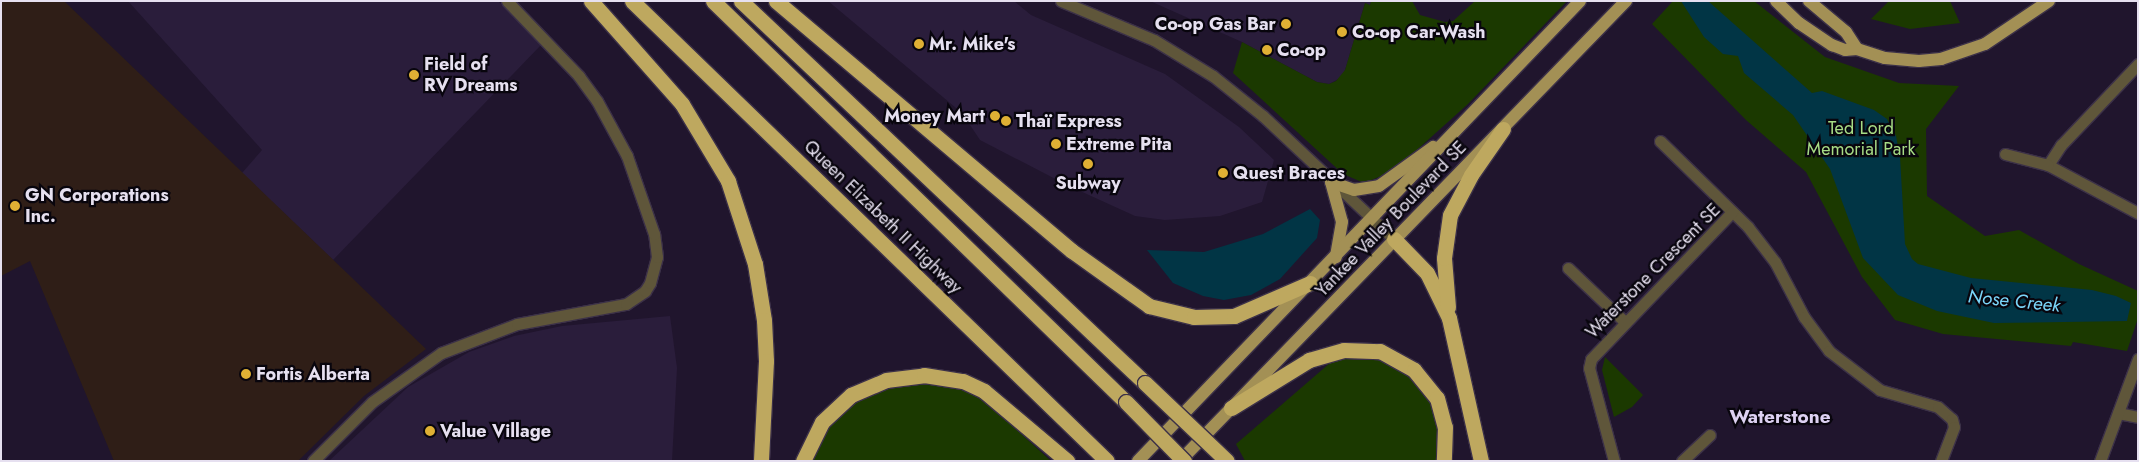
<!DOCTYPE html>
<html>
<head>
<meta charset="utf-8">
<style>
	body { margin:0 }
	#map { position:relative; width:2139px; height:462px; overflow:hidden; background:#20152d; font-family:Jost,sans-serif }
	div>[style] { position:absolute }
	.built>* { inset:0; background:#2a1d3b }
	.industrial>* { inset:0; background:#2f1e17 }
	.green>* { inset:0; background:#1b3900 }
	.water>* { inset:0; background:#013545 }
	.roads { filter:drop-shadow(1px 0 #3c3148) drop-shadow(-1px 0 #3c3148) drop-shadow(0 1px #3c3148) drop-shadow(0 -1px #3c3148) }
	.minor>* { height:11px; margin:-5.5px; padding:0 5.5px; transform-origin:5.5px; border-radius:5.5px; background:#5f563a }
	.major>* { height:12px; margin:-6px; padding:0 6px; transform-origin:6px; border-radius:6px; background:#a39055 }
	.highway>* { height:15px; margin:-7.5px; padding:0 7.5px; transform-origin:7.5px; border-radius:7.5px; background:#bea85f }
	.bridges { filter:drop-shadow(1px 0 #3c3148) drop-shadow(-1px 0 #3c3148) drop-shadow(0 1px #3c3148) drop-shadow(0 -1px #3c3148) }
	.highway-bridge>* { height:15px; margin:-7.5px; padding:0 7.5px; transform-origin:7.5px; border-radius:7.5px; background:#bea85f }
	.dots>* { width:14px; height:14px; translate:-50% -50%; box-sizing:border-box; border:2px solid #08050d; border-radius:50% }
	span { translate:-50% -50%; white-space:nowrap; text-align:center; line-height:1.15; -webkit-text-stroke:4.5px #08050d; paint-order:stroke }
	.poi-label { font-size:18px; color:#e6e0f0; font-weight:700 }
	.right { translate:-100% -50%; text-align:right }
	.left { translate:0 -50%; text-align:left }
	.park-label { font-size:18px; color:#a7dc86 }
	.street-label { font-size:18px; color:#e6e0f0 }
	.water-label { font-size:19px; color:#7ad5f9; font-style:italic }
	.neighbourhood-label { font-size:19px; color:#ddd1f2; font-weight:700 }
	.frame { position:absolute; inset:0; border:2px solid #e6e0f0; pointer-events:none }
</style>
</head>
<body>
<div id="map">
	<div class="built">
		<i style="clip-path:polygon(128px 1px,498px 1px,542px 44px,333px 260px,242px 173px,262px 150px)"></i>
		<i style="clip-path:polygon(828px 1px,1014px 1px,1031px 15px,1165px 74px,1239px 127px,1274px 160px,1262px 202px,1220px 216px,1165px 220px,1135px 216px,1067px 185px,980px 140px,962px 113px)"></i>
		<i style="clip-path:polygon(1150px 1px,1371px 1px,1370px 5px,1365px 3px,1345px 70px,1342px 77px,1329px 84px,1317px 82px,1242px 42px)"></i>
		<i style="clip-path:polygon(670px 316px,677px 368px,672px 461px,329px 461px,408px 387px,469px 352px,514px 336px,562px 326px)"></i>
	</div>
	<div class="industrial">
		<i style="clip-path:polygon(1px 1px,64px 1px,426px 349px,364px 396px,298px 461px,114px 461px,30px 261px,1px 276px)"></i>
	</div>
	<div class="green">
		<i style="clip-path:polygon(1371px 1px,1412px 1px,1420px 15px,1445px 22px,1453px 21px,1475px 1px,1567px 1px,1468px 104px,1419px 148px,1386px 174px,1364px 183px,1343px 174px,1233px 73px,1242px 42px,1317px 82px,1329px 84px,1336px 81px,1345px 70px,1365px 3px,1370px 5px)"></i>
		<i style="clip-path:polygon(1673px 1px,1754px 1px,1825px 57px,1899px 83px,1959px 86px,1926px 129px,1927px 196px,1985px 236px,2019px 230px,2079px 264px,2138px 291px,2138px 318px,2127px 351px,2073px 342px,2071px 346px,1943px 334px,1895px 320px,1862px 277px,1806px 172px,1746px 120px,1652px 24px)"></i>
		<i style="clip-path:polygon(1889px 1px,1950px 1px,1960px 23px,1910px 29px,1871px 19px)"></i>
		<i style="clip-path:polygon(1338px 356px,1378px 356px,1412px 373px,1434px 404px,1441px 433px,1436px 461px,1245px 461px,1236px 444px)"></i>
		<i style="clip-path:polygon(1605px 357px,1643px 395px,1632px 407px,1614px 417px,1602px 370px)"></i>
		<i style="clip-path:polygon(907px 381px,956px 386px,984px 400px,1051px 461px,812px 461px,822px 436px,850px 405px,872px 391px)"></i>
	</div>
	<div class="water">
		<i style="clip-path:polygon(1681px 1px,1708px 1px,1812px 93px,1822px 91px,1874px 110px,1887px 119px,1896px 136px,1900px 157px,1905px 244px,1912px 259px,1918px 264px,1971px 278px,2092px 290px,2116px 296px,2131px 303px,2127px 321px,1994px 323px,1937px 311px,1898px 295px,1863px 258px,1830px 169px,1793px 115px,1744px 73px,1738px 56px,1723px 54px,1704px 37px)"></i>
		<i style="clip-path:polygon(1310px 209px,1320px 220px,1317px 238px,1280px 279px,1251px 295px,1224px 300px,1203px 296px,1173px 283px,1147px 250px,1204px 252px,1263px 234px)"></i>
	</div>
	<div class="roads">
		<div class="minor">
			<i style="left:1061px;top:1px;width:101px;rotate:22.8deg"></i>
			<i style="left:1154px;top:40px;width:69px;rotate:31.4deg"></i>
			<i style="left:1213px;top:76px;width:64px;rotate:38.7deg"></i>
			<i style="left:1263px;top:116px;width:180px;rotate:43.2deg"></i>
			<i style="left:2138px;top:64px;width:112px;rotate:133.5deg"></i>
			<i style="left:2061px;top:145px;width:24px;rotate:123deg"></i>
			<i style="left:2048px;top:165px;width:102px;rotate:28.1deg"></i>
			<i style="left:1660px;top:141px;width:123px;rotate:44.3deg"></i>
			<i style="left:1748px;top:227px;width:44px;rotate:52.4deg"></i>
			<i style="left:1775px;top:262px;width:62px;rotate:62.2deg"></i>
			<i style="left:1804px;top:317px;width:42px;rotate:53.7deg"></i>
			<i style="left:1829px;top:351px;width:64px;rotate:37.4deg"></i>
			<i style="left:1880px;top:390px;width:60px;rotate:16.3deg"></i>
			<i style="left:1938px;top:407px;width:18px;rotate:41deg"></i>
			<i style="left:1952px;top:419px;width:8px;rotate:76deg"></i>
			<i style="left:1954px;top:427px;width:36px;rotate:111deg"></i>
			<i style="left:2005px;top:154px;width:44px;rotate:14.3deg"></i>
			<i style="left:1568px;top:268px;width:79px;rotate:43.5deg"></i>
			<i style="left:2118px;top:413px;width:20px;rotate:11deg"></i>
			<i style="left:313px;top:461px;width:83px;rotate:-45deg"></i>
			<i style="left:372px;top:402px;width:85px;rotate:-35.4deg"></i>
			<i style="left:441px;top:353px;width:81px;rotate:-20.9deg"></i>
			<i style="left:517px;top:324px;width:111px;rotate:-10.4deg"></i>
			<i style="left:626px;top:304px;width:23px;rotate:-34deg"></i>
			<i style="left:645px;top:291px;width:9px;rotate:-58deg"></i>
			<i style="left:650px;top:283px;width:27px;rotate:-75deg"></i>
			<i style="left:657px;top:257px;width:23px;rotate:-97deg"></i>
			<i style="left:654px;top:234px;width:83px;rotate:-109.1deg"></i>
			<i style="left:627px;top:156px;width:63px;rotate:-118.6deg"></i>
			<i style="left:597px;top:101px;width:31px;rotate:-126deg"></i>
			<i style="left:579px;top:76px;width:104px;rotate:-133.8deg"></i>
			<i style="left:1614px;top:461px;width:96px;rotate:-105deg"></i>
			<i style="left:1589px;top:368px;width:9px;rotate:-77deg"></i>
			<i style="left:1591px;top:359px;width:204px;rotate:-46.2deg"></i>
			<i style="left:1682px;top:461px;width:38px;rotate:-43deg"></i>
			<i style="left:2100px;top:461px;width:109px;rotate:-69.6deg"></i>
		</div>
		<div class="major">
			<i style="left:1776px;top:1px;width:32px;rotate:44deg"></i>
			<i style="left:1799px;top:23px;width:40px;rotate:34deg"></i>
			<i style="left:1832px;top:45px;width:14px;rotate:21deg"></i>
			<i style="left:1845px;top:50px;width:12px;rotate:-5deg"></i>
			<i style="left:1857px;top:49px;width:29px;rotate:18deg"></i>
			<i style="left:1885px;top:58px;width:34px;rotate:5deg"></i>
			<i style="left:1919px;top:61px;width:22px;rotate:-5deg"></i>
			<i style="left:1941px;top:59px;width:46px;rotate:-18.8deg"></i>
			<i style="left:1985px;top:44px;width:77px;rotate:-33.9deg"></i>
			<i style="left:1809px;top:1px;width:48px;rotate:40deg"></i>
			<i style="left:1846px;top:32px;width:20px;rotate:57deg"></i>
			<i style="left:1331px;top:182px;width:24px;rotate:19deg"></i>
			<i style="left:1354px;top:190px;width:25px;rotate:-9deg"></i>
			<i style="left:1379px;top:186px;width:67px;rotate:-35.8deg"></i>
			<i style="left:1331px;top:182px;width:41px;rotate:74.6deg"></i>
			<i style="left:1342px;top:222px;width:36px;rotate:100deg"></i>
			<i style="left:1138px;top:461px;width:638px;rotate:-46.14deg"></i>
			<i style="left:1180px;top:461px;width:641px;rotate:-45.89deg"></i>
		</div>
		<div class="highway">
			<i style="left:591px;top:1px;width:137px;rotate:48.5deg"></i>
			<i style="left:682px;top:104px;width:90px;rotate:59.1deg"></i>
			<i style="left:728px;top:181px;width:87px;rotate:72deg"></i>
			<i style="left:755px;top:264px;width:57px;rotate:80.9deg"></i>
			<i style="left:764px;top:320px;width:41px;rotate:87.2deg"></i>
			<i style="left:766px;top:361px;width:100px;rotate:92.9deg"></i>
			<i style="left:632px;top:1px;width:661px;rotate:44.08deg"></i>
			<i style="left:713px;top:1px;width:576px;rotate:44.16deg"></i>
			<i style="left:741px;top:1px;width:556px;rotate:43.4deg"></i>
			<i style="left:776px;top:1px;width:387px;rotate:40.2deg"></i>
			<i style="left:1072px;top:251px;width:95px;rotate:35.5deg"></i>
			<i style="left:1149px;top:306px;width:46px;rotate:13.7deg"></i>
			<i style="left:1194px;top:317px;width:40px;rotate:-1.4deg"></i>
			<i style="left:1234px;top:316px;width:83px;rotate:-23.5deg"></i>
			<i style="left:1394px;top:239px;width:47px;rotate:45.9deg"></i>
			<i style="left:1427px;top:273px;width:50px;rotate:63.9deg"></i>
			<i style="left:1449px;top:318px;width:147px;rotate:77.4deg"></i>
			<i style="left:1448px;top:307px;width:49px;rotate:-94.7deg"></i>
			<i style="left:1444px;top:258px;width:43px;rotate:-82.1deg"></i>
			<i style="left:1450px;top:215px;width:45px;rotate:-62.3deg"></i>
			<i style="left:1471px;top:175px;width:56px;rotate:-55.2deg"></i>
			<i style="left:1231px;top:408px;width:92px;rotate:-31.6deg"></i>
			<i style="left:1309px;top:360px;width:36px;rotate:-16deg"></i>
			<i style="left:1344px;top:350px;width:36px;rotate:2deg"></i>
			<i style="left:1380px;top:351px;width:39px;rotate:29deg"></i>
			<i style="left:1414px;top:370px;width:36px;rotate:51deg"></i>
			<i style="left:1437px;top:398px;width:30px;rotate:75deg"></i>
			<i style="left:1445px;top:427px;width:34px;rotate:92deg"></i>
			<i style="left:803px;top:461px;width:43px;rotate:-64deg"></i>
			<i style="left:822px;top:422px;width:40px;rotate:-43deg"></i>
			<i style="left:851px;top:395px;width:38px;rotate:-23deg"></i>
			<i style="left:886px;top:380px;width:38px;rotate:-7deg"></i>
			<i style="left:924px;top:375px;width:39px;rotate:9deg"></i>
			<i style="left:963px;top:381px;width:23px;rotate:25deg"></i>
			<i style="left:984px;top:391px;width:109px;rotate:40.1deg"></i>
		</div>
	</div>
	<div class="bridges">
		<div class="highway-bridge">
			<i style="left:1145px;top:383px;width:113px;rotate:43.6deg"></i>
			<i style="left:1126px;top:402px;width:83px;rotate:45.5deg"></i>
		</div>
	</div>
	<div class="dots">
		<i style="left:1286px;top:24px;background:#dfb034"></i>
		<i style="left:1342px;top:32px;background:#dfb034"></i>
		<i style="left:919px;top:44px;background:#dfb034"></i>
		<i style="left:1267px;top:50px;background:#dfb034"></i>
		<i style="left:414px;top:75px;background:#dfb034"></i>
		<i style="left:995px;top:116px;background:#dfb034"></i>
		<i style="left:1006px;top:121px;background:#dfb034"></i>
		<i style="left:1056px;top:144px;background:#dfb034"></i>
		<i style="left:1088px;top:164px;background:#dfb034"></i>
		<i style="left:1223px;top:173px;background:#dfb034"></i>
		<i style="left:15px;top:206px;background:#dfb034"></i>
		<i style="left:246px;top:374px;background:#dfb034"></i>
		<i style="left:430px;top:431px;background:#dfb034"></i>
	</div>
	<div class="poi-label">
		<span class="right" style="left:1276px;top:24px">Co-op Gas Bar</span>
		<span class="left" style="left:1352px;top:32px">Co-op Car-Wash</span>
		<span class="left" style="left:929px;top:44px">Mr. Mike's</span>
		<span class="left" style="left:1277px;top:50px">Co-op</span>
		<span class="left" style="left:424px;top:75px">Field of<br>RV Dreams</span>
		<span class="right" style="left:985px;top:116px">Money Mart</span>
		<span class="left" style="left:1016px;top:121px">Thaï Express</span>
		<span class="left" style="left:1066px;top:144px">Extreme Pita</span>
		<span class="left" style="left:1233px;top:173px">Quest Braces</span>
		<span style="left:1088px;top:183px">Subway</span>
		<span class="left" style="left:25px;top:206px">GN Corporations<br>Inc.</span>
		<span class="left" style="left:256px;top:374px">Fortis Alberta</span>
		<span class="left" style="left:440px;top:431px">Value Village</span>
	</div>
	<div class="park-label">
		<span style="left:1861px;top:139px">Ted Lord<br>Memorial Park</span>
	</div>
	<div class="street-label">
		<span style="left:883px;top:217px;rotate:44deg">Queen Elizabeth II Highway</span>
		<span style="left:1391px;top:219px;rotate:-46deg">Yankee Valley Boulevard SE</span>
		<span style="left:1653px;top:271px;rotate:-45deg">Waterstone Crescent SE</span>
	</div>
	<div class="water-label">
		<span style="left:2014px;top:301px;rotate:6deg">Nose Creek</span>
	</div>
	<div class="neighbourhood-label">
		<span style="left:1780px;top:417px">Waterstone</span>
	</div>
	<div class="frame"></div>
</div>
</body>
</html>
